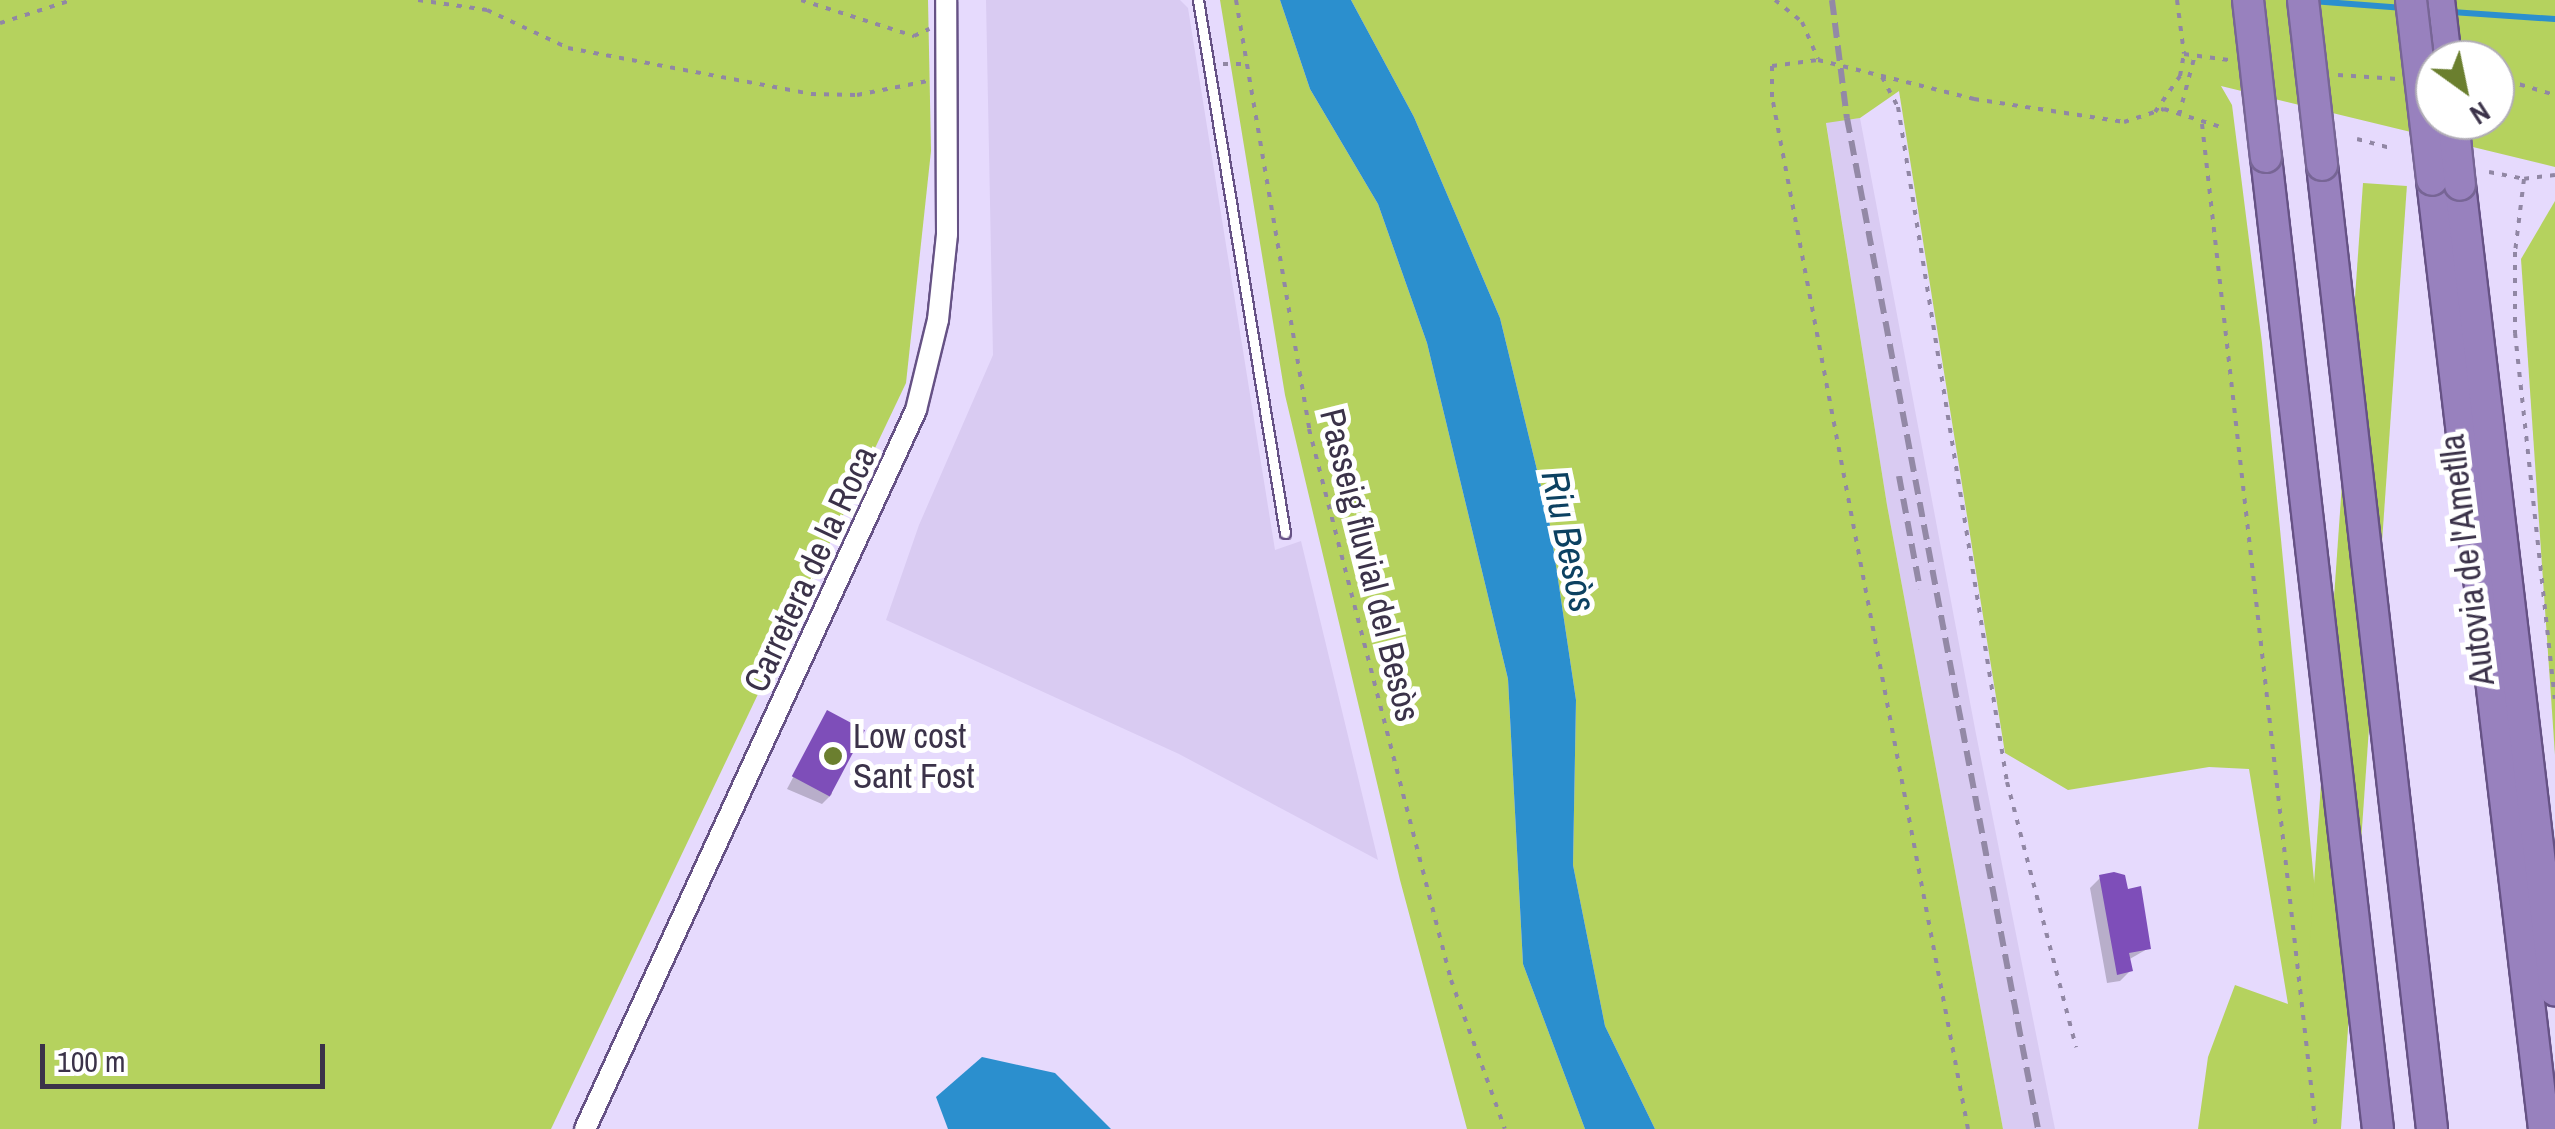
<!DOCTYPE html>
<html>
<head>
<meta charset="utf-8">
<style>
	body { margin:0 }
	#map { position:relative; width:2555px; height:1129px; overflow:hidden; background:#e6dafd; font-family:"Archivo Narrow",sans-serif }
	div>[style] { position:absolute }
	.built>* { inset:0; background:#d9cbf2 }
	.green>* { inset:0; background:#b5d25e; transform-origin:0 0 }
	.water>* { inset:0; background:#2b8fce }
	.shadow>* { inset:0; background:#0003 }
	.stream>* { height:6px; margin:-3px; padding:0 3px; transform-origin:3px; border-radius:3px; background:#2b8fce }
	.building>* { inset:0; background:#7e4eb9; transform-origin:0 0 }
	.path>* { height:4px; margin-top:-2px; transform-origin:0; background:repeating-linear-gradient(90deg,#9187a4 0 5px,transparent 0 13px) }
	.roads { filter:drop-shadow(2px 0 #665285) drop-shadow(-2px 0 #665285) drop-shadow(0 2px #665285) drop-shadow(0 -2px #665285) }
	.service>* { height:9px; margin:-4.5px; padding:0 4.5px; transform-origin:4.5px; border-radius:4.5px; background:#fff }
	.tertiary>* { height:20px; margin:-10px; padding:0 10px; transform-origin:10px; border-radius:10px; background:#fff }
	.motorway>* { height:30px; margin:-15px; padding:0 15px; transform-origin:15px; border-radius:15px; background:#9881be }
	.rail>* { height:6px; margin-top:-3px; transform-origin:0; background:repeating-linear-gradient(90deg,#9389a6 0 15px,transparent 0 23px) }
	.bridges { filter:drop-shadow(2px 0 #776595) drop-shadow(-2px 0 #776595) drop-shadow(0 2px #776595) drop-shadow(0 -2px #776595) }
	.motorway-bridge>* { height:30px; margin:-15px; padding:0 15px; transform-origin:15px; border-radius:15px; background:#9881be }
	.dots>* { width:28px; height:28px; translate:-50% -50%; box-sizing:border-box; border:5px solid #fff; border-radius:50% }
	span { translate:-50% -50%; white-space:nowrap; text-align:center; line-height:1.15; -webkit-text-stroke:10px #fff; paint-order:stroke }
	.street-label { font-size:35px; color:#3b3249 }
	.poi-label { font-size:35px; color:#3b3249 }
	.left { translate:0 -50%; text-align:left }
	.water-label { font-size:38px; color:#0c4161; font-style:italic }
	.north { position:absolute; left:2415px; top:40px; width:100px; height:100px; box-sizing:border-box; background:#fff; border:2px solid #b1adb6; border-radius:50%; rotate:147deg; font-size:28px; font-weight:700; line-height:40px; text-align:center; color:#3b3249 }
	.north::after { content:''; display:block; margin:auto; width:35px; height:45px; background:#6b7f2f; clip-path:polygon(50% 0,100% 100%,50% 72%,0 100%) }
	.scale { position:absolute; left:40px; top:1044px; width:285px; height:45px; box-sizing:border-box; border:5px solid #3b3249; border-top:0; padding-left:12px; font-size:30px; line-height:35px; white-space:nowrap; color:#3b3249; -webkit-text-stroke:8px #fff; paint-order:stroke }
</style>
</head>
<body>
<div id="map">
	<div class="built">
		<i style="clip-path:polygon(986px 0,1180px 0,1188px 8px,1275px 550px,1301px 541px,1378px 860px,1179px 754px,886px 620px,919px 525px,993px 355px)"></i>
		<i style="clip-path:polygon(1860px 118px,1976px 734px,2055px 1129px,2003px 1129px,1887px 505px,1826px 122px)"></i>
	</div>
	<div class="green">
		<i style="clip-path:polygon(0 0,928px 0,931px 151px,906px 383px,551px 1129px,0 1129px)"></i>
		<i style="clip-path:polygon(1220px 0,1280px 0,1310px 89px,1378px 204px,1427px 343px,1508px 679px,1523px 964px,1585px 1129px,1467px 1129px,1400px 880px,1285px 395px)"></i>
		<i style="clip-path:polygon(evenodd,1351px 0,2555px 0,2555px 167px,2221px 86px,2232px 105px,2262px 343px,2338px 1129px,2198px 1129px,2208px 1057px,2235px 985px,2288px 1004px,2249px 769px,2209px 767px,2068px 790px,2005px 753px,1899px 91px,1860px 118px,1826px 123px,1887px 505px,2003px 1129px,1655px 1129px,1605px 1026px,1573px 865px,1576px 700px,1549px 519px,1500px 318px,1414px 117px,1351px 0,2435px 60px,2495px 60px,2495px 120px,2435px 120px,2435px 60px)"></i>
		<i style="left:2363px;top:183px;width:44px;height:952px;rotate:4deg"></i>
		<i style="clip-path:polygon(2555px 201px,2555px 755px,2521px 259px)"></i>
	</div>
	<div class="water">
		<i style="clip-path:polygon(1280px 0,1351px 0,1414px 117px,1500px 318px,1549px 519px,1576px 700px,1573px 865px,1605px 1026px,1655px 1129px,1585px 1129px,1523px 964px,1508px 679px,1427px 343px,1378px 204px,1310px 89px)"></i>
		<i style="clip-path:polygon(982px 1057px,1055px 1073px,1111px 1129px,948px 1129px,936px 1097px)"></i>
	</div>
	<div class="shadow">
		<i style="clip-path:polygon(827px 713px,832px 794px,822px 804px,787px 789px)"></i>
		<i style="clip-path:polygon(2100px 878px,2149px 948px,2128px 960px,2130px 971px,2120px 981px,2107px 983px,2090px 888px)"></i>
	</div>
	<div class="stream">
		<i style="left:2312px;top:1px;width:92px;rotate:4.4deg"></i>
		<i style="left:2452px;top:12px;width:103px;rotate:3.9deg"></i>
	</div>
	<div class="building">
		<i style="left:827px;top:710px;width:43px;height:75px;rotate:28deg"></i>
		<i style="clip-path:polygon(2114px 872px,2125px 875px,2128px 889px,2141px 886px,2151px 949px,2129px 953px,2133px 971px,2117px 975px,2099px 875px)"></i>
	</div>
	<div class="path">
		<i style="left:418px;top:0;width:70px;rotate:8.2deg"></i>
		<i style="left:487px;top:10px;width:89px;rotate:25.1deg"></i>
		<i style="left:568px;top:48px;width:247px;rotate:10.7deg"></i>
		<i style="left:811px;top:94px;width:46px;rotate:1.2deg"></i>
		<i style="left:857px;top:95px;width:72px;rotate:-11.2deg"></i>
		<i style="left:801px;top:0;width:119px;rotate:17.7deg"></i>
		<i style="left:914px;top:36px;width:17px;rotate:-25deg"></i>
		<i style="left:1236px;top:0;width:435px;rotate:80.3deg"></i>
		<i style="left:1309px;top:429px;width:569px;rotate:75.55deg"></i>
		<i style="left:1451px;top:980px;width:158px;rotate:70.1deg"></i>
		<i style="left:1775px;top:0;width:35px;rotate:39deg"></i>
		<i style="left:1802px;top:22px;width:40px;rotate:66.6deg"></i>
		<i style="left:2177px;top:0;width:54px;rotate:82.6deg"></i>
		<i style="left:2184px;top:54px;width:45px;rotate:7.6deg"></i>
		<i style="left:0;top:23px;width:76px;rotate:-17.7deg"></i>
		<i style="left:1223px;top:64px;width:25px"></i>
		<i style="left:2338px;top:75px;width:60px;rotate:3.8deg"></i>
		<i style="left:1882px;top:77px;width:34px;rotate:62deg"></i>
		<i style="left:1898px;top:107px;width:684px;rotate:80.83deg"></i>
		<i style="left:2007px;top:782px;width:274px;rotate:75.4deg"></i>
		<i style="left:2495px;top:77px;width:63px;rotate:16.7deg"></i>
		<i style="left:2155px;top:112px;width:44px;rotate:-55.2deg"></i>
		<i style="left:2180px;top:76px;width:22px;rotate:-80deg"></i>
		<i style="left:2179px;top:115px;width:62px;rotate:-75.1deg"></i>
		<i style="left:2202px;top:124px;width:1011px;rotate:83.53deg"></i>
		<i style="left:2357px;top:139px;width:38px;rotate:15deg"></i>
		<i style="left:2489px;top:172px;width:36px;rotate:11deg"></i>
		<i style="left:2555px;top:175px;width:31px;rotate:173deg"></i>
		<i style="left:2524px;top:179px;width:74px;rotate:97deg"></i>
		<i style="left:2515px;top:252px;width:81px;rotate:90deg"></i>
		<i style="left:2515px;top:333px;width:368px;rotate:83.8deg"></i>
		<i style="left:1968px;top:1129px;width:1050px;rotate:-100.75deg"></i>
		<i style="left:1772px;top:97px;width:31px;rotate:-90deg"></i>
		<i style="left:1772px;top:66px;width:46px;rotate:-7.4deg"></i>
		<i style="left:1818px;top:60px;width:161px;rotate:14deg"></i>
		<i style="left:1974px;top:99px;width:152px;rotate:8.7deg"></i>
		<i style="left:2124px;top:122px;width:42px;rotate:-18deg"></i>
		<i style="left:2164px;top:109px;width:60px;rotate:17.5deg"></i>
	</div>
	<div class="roads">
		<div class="service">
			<i style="left:1198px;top:0;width:540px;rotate:80.73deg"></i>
		</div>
		<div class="tertiary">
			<i style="left:585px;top:1129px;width:792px;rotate:-65.28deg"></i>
			<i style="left:916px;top:410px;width:93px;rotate:-76.3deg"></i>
			<i style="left:938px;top:320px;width:86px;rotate:-84deg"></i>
			<i style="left:947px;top:234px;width:234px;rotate:-90.2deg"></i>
		</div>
		<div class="motorway">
			<i style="left:2439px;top:0;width:60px;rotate:83.3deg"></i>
			<i style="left:2266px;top:157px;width:978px;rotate:83.43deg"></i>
			<i style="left:2322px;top:165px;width:970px;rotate:83.49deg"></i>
			<i style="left:2432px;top:180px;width:956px;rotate:83.27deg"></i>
			<i style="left:2460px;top:185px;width:811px;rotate:83.27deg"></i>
		</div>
	</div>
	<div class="rail">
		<i style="left:1832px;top:0;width:119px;rotate:82.8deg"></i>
		<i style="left:1847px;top:118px;width:1029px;rotate:79.3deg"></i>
		<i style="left:1899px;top:476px;width:115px;rotate:79.5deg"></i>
	</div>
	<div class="bridges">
		<div class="motorway-bridge">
			<i style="left:2248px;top:0;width:158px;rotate:83.5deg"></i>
			<i style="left:2303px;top:0;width:166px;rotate:83.4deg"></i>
			<i style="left:2411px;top:0;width:181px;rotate:83.3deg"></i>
			<i style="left:2453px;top:120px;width:65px;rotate:83.9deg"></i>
		</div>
	</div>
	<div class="dots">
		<i style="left:833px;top:756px;background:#6b7f2f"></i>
	</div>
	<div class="street-label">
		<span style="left:2467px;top:560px;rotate:-97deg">Autovia de l'Ametlla</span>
		<span style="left:1370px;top:565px;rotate:76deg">Passeig fluvial del Besòs</span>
		<span style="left:810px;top:569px;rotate:-65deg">Carretera de la Roca</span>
	</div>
	<div class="poi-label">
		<span class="left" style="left:853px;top:756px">Low cost<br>Sant Fost</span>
	</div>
	<div class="water-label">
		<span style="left:1569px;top:541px;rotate:78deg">Riu Besòs</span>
	</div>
	<div class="north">N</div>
	<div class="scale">100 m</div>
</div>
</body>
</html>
